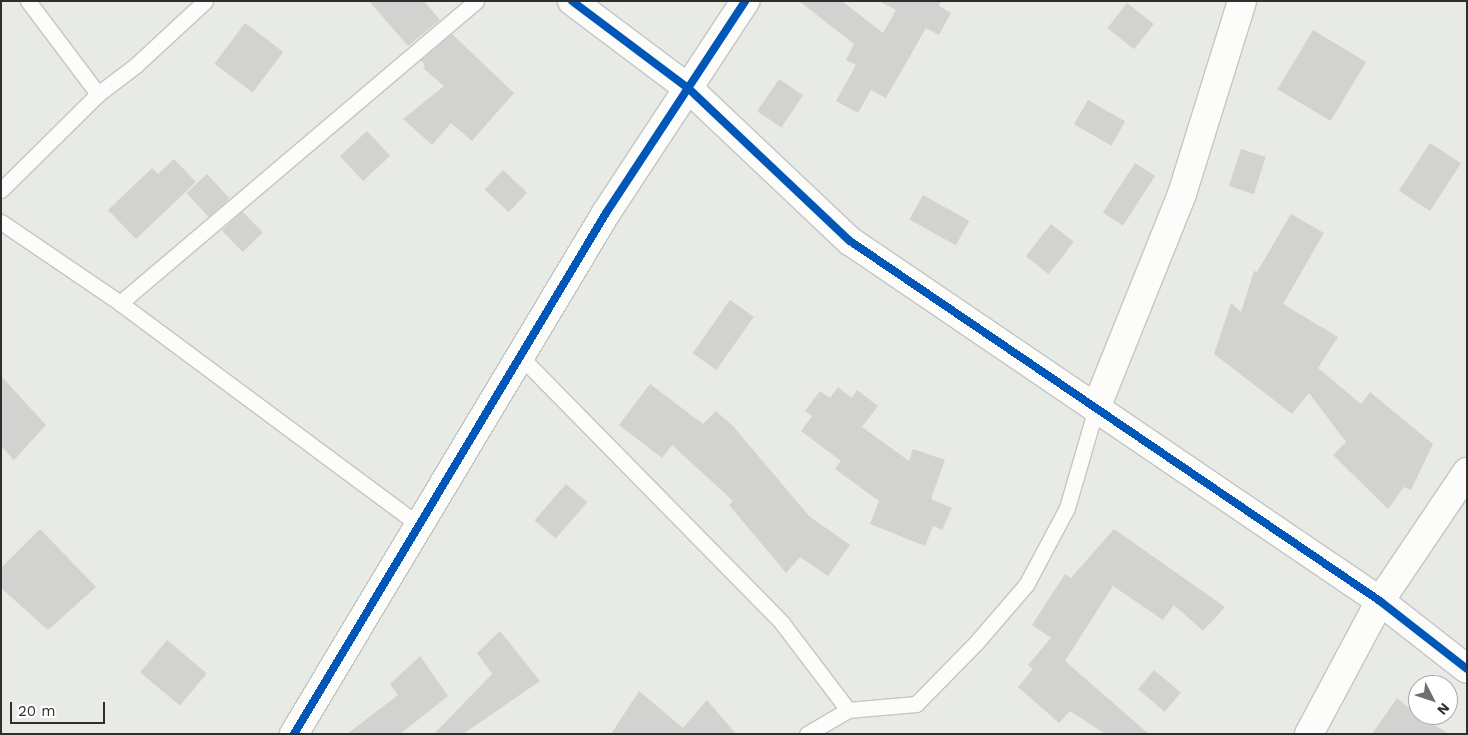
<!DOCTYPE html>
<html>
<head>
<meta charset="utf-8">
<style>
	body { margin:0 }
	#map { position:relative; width:1468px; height:735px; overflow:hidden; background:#e8eae5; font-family:"Work Sans",sans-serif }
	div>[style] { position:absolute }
	.building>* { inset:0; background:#d2d3d0; transform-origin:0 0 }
	.roads { filter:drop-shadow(1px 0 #c5c5c4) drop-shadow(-1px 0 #c5c5c4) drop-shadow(0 1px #c5c5c4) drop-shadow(0 -1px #c5c5c4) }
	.lane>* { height:15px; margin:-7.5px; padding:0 7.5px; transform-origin:7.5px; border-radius:7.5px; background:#fcfcfb }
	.street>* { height:28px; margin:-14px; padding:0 14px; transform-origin:14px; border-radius:14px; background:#fcfcfb }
	.cycleway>* { height:8px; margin:-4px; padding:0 4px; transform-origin:4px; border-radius:4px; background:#0057b8 }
	span { translate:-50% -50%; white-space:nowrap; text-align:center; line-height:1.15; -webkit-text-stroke:4px #fff; paint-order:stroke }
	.frame { position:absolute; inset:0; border:2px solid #2e2e2e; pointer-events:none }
	.north { position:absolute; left:1408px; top:675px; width:50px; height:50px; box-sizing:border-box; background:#fff; border:1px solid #ababab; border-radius:50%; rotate:131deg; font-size:14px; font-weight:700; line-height:20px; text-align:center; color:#2e2e2e }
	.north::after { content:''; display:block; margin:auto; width:18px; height:22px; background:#6f706e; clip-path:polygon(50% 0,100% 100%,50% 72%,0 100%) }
	.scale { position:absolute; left:10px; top:702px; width:95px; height:22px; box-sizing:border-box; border:2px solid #2e2e2e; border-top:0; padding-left:6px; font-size:15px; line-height:18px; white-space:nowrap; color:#2e2e2e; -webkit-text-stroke:4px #fff; paint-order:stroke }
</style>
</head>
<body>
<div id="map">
	<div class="building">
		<i style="clip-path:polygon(369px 1px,424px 1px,440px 20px,408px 46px)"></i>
		<i style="clip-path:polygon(799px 1px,842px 1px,883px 33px,896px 10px,879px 1px,941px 1px,939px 6px,951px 13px,939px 35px,926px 28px,886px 98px,871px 90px,858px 113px,836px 101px,856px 65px,846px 60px,854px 44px)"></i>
		<i style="left:1127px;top:3px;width:34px;height:32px;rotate:38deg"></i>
		<i style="left:245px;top:23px;width:48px;height:51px;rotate:37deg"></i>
		<i style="left:1313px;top:30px;width:62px;height:69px;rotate:31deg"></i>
		<i style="clip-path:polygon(452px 34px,514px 93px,472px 141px,451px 123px,432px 145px,403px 119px,444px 86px,423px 68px,425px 66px,421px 60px)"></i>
		<i style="left:779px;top:79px;width:29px;height:39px;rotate:34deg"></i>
		<i style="left:1088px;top:100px;width:43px;height:28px;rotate:30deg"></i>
		<i style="left:367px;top:131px;width:34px;height:37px;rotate:47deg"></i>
		<i style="left:1430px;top:143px;width:37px;height:57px;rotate:33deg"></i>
		<i style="left:1241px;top:149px;width:26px;height:39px;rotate:18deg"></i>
		<i style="clip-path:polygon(174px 159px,196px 182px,136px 239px,108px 210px,152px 168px,158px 174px)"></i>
		<i style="left:1135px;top:163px;width:24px;height:59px;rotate:33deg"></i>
		<i style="left:503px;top:170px;width:33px;height:27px;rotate:43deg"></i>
		<i style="left:207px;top:174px;width:33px;height:28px;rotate:47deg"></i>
		<i style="left:923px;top:195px;width:53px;height:28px;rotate:29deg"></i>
		<i style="left:242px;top:211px;width:30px;height:28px;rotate:46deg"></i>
		<i style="clip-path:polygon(1291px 214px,1324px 233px,1283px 304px,1338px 337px,1318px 368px,1361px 404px,1370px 392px,1433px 444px,1411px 490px,1404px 487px,1388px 509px,1333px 455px,1346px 442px,1309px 393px,1292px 414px,1214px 354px,1231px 303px,1241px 312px,1254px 271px,1257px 272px)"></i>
		<i style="left:1051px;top:224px;width:29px;height:41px;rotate:38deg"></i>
		<i style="left:730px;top:300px;width:29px;height:65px;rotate:35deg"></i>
		<i style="clip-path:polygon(1px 376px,46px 425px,14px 460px,1px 446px)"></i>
		<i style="clip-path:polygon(650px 384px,703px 424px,716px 411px,733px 426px,809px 516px,850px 545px,828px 576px,800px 557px,786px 573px,729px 505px,733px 501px,672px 445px,662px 458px,619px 425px)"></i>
		<i style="clip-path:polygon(838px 387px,852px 398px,857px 390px,878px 406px,862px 427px,909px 461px,913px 449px,945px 460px,931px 499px,952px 508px,942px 530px,933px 526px,925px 546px,870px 524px,879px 501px,835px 469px,841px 461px,801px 431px,812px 416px,805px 411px,820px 391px,830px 398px)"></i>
		<i style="left:566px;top:484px;width:28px;height:48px;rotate:41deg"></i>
		<i style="clip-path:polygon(40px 529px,96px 587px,48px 630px,1px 588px,1px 568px)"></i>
		<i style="clip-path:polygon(1114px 529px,1225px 607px,1203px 631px,1174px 605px,1163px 620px,1113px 586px,1065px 661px,1149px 734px,1105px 734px,1070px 711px,1059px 723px,1018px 687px,1033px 669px,1028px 665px,1051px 638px,1032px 625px,1065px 574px,1071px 578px)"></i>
		<i style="clip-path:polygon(500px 631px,540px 681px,463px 734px,434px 734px,492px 674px,477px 653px)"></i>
		<i style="left:167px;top:640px;width:52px;height:42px;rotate:40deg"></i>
		<i style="clip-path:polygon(420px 656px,448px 696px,400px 734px,347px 734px,398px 695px,390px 684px)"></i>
		<i style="left:1154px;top:670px;width:35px;height:25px;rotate:40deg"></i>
		<i style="clip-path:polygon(639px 691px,683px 728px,707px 700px,736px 734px,611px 734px)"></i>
		<i style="clip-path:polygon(1397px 698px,1418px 715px,1449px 734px,1372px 734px)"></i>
	</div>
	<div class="roads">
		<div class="lane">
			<i style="left:28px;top:1px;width:116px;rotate:53deg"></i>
			<i style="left:1px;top:190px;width:136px;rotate:-44.7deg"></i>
			<i style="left:98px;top:94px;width:48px;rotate:-37.3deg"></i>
			<i style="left:136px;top:65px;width:94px;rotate:-42.8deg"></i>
			<i style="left:1px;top:222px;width:144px;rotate:34.2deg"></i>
			<i style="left:120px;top:303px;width:372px;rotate:36.6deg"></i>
			<i style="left:120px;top:303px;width:467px;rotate:-40.3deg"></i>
			<i style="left:522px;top:358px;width:371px;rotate:45.5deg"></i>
			<i style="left:782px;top:623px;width:109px;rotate:52.8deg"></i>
			<i style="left:807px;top:734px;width:48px;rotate:-30.3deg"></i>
			<i style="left:848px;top:710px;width:68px;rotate:-5deg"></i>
			<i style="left:916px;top:704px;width:84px;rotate:-45.5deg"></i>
			<i style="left:975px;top:644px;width:78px;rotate:-49.2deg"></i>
			<i style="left:1026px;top:585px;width:87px;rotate:-62deg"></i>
			<i style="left:1067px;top:508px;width:104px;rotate:-73.8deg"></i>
		</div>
		<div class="street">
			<i style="left:572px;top:1px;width:145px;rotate:36.9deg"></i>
			<i style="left:688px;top:88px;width:223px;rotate:43.4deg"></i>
			<i style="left:850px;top:241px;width:641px;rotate:34.19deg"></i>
			<i style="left:1380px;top:601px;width:110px;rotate:38deg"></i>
			<i style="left:1096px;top:408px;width:231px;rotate:-68.1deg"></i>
			<i style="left:1182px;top:194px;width:202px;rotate:-72.7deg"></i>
			<i style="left:294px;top:734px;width:607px;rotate:-59.08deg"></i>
			<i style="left:606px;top:213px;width:254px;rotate:-56.7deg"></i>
			<i style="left:1309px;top:734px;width:151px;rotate:-61.9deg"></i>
			<i style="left:1380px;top:601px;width:156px;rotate:-56deg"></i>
		</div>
	</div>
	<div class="cycleway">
		<i style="left:572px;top:1px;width:145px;rotate:36.9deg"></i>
		<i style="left:688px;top:88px;width:223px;rotate:43.4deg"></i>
		<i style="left:850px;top:241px;width:641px;rotate:34.19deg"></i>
		<i style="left:1380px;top:601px;width:110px;rotate:38deg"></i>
		<i style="left:294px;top:734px;width:607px;rotate:-59.08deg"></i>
		<i style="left:606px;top:213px;width:254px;rotate:-56.7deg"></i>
	</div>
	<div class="frame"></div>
	<div class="north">N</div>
	<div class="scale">20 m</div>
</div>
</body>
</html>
